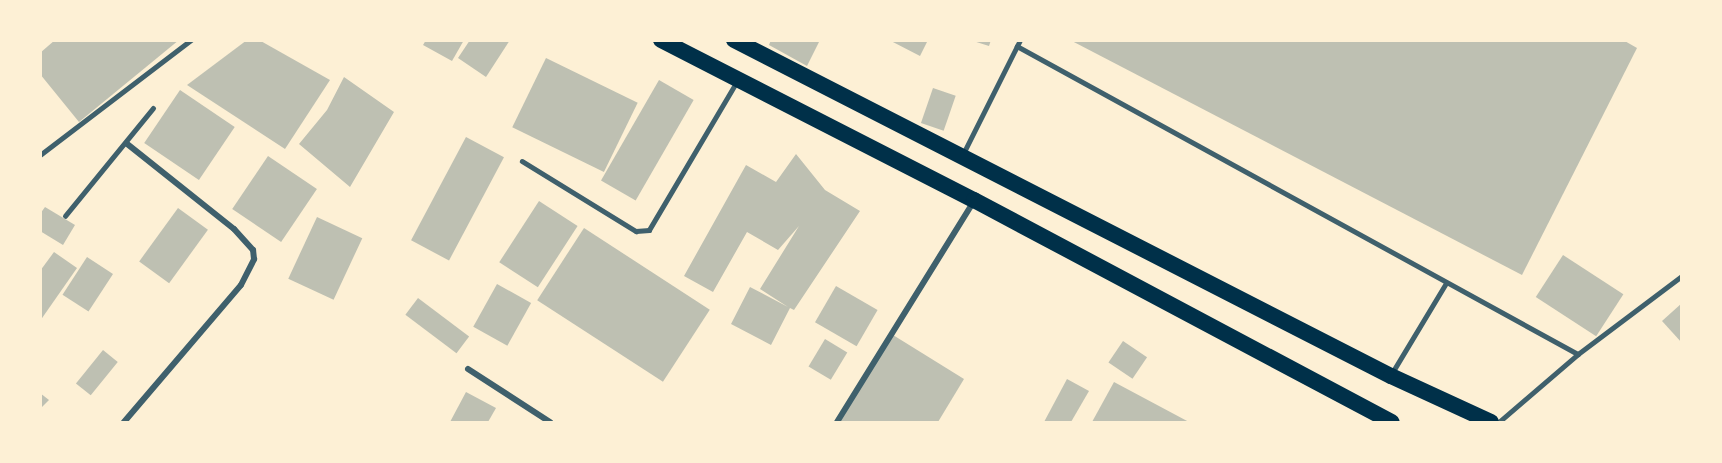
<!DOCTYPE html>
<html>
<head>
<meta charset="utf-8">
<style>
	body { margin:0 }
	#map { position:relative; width:1722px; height:463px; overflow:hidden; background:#fdf0d5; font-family:"Exo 2",sans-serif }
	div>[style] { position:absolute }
	.building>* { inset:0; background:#bec0b2; transform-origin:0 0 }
	.service>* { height:4.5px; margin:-2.25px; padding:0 2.25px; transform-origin:2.25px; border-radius:2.25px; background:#3f606c }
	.minor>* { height:6px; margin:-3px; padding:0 3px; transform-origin:3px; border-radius:3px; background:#3f606c }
	.trunk>* { height:16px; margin:-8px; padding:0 8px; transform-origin:8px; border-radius:8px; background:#003049 }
	span { translate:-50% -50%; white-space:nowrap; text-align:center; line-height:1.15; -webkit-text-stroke:6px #fdf0d5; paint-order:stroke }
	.frame { position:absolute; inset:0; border:42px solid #fdf0d5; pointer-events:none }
</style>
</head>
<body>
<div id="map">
	<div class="building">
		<i style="clip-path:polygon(55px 40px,179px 40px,79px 122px,40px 74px,40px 53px)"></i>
		<i style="clip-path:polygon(247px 40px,259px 40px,330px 80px,285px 149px,187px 85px)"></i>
		<i style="clip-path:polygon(426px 40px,464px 40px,452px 61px,423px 45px)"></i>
		<i style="clip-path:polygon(470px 40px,510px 40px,486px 77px,458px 58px)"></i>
		<i style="clip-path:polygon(771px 40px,820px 40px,807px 66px,769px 45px)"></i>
		<i style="clip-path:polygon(889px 40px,928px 40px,920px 56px)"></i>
		<i style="clip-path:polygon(970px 40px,991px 40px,989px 46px)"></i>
		<i style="clip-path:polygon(1070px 40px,1623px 40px,1637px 48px,1522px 275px)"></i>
		<i style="left:546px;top:58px;width:102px;height:77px;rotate:26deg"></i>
		<i style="clip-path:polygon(344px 77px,394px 112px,350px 187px,299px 144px,327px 110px)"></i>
		<i style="left:659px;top:80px;width:40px;height:116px;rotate:30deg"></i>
		<i style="left:933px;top:88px;width:24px;height:37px;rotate:19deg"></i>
		<i style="left:180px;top:90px;width:66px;height:64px;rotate:34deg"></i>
		<i style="left:466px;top:137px;width:43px;height:117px;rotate:28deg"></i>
		<i style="clip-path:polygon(796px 154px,825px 190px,860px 211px,794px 310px,790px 308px,771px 345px,731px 324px,750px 287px,788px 307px,760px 289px,799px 226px,778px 250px,747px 232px,713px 292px,684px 276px,746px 165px,776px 182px)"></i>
		<i style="left:268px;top:156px;width:59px;height:64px;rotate:34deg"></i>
		<i style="left:539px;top:201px;width:46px;height:73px;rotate:33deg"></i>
		<i style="clip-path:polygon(45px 207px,75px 225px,63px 245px,40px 231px,40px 214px)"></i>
		<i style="left:178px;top:208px;width:37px;height:66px;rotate:36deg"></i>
		<i style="left:317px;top:217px;width:50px;height:68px;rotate:25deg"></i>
		<i style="left:584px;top:228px;width:150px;height:86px;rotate:33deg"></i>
		<i style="clip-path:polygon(54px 252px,77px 268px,40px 321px,40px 271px)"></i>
		<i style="left:1563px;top:255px;width:72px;height:50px;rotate:33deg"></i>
		<i style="left:87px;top:257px;width:31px;height:45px;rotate:33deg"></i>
		<i style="left:497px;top:284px;width:39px;height:49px;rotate:29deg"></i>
		<i style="left:836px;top:286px;width:48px;height:42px;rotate:30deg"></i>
		<i style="left:418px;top:298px;width:64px;height:21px;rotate:37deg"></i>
		<i style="clip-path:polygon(1682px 303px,1682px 343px,1662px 321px)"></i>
		<i style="clip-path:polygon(893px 335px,964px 379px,938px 422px,839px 422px)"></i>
		<i style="left:825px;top:339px;width:26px;height:32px;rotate:31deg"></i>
		<i style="left:1123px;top:341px;width:29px;height:26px;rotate:34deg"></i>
		<i style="left:103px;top:350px;width:19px;height:43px;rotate:39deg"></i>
		<i style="clip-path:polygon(1067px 379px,1089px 391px,1071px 422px,1044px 422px)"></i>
		<i style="clip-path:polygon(1114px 382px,1189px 422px,1092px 422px)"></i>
		<i style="clip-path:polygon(466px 392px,496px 408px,488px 422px,450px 422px)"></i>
		<i style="clip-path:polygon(40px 393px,49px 400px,40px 409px)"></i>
	</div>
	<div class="service">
		<i style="left:1017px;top:46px;width:640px;rotate:28.77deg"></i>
		<i style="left:963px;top:154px;width:127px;rotate:-63.4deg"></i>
		<i style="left:40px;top:155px;width:190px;rotate:-37.3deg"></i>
		<i style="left:522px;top:161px;width:134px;rotate:31.6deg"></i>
		<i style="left:636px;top:231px;width:13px;rotate:-4deg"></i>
		<i style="left:649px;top:230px;width:171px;rotate:-59.4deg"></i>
		<i style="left:65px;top:216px;width:139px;rotate:-50.8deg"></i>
		<i style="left:1392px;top:373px;width:105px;rotate:-59deg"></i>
		<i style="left:1499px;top:422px;width:104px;rotate:-40.7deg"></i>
		<i style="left:1578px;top:354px;width:130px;rotate:-36.9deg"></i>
	</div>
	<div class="minor">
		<i style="left:468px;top:369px;width:98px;rotate:32.9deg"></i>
		<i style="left:124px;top:422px;width:180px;rotate:-49.5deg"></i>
		<i style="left:241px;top:285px;width:29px;rotate:-63deg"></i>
		<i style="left:254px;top:259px;width:9px;rotate:-96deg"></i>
		<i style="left:253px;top:250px;width:28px;rotate:-132deg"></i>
		<i style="left:234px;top:229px;width:137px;rotate:-141.5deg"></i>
		<i style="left:837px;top:422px;width:260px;rotate:-58.2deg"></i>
	</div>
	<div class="trunk">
		<i style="left:661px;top:40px;width:352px;rotate:27.1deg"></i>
		<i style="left:974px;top:200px;width:473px;rotate:28deg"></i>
		<i style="left:734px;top:40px;width:738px;rotate:27.09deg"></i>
		<i style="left:1391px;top:376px;width:110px;rotate:24.7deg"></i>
	</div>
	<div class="frame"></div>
</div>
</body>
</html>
